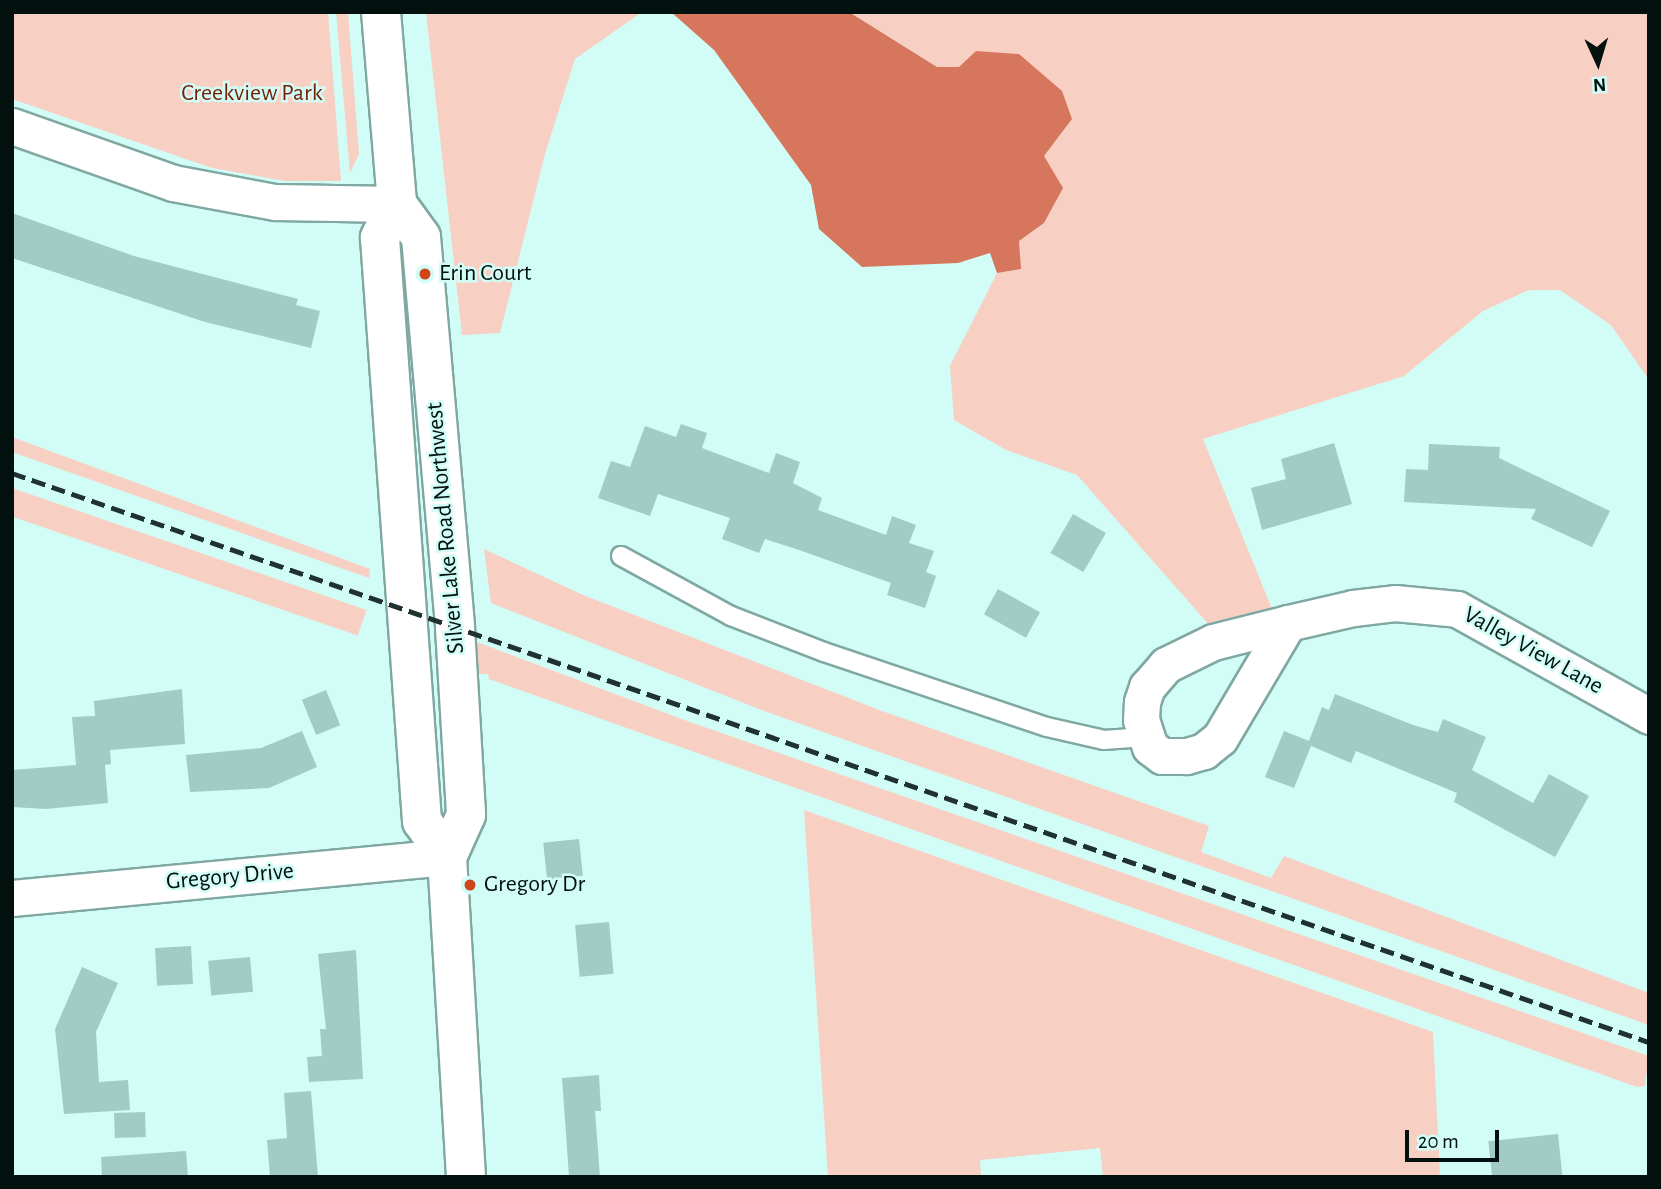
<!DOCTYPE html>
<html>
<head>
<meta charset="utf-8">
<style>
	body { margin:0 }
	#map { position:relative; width:1661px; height:1189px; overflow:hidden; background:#d2fdf6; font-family:"Alegreya Sans",sans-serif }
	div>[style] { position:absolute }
	.green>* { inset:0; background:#f8cfc3; transform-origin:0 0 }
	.water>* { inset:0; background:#d6775d }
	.building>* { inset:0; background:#a1cbc4; transform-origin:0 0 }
	.roads { filter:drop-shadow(2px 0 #80a8a2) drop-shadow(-2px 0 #80a8a2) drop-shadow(0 2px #80a8a2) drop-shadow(0 -2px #80a8a2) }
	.lane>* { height:18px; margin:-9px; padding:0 9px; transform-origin:9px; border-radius:9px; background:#fff }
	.street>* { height:35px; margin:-17.5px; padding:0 17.5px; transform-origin:17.5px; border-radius:17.5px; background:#fff }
	.secondary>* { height:38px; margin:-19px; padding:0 19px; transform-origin:19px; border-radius:19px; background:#fff }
	.rail>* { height:5px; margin-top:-2.5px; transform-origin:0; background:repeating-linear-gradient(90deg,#203230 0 14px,transparent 0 21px) }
	.dots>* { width:19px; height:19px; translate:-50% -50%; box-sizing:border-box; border:4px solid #d2fdf6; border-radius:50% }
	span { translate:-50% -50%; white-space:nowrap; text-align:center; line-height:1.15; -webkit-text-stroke:5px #d2fdf6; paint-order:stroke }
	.park-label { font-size:24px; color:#741f03 }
	.poi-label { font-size:24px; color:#02100e }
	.left { translate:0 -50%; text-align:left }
	.street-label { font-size:24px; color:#02100e }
	.frame { position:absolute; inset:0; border:14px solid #02100e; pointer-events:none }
	.north { position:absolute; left:1563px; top:28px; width:70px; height:70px; -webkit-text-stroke:5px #d2fdf6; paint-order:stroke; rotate:176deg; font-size:19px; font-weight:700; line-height:28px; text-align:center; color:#02100e }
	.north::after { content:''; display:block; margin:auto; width:24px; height:32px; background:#02100e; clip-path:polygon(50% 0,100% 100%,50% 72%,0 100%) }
	.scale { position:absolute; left:1405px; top:1130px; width:94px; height:32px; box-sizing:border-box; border:4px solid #02100e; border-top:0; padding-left:9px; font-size:21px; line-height:24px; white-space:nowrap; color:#02100e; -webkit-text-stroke:5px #d2fdf6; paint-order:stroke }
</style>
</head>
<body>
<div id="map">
	<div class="green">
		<i style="clip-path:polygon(12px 12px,328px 12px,341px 181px,285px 181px,212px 168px,12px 99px)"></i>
		<i style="clip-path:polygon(336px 12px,348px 12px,359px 154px,350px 173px)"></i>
		<i style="clip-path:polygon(426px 12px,642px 12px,575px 59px,545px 154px,500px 333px,462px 335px)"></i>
		<i style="clip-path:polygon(849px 12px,1649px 12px,1649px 380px,1611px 325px,1560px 290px,1529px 290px,1483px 311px,1404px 376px,1203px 439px,1272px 609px,1211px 627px,1077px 475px,1006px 450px,954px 420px,950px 366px,997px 273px,1020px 269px,1019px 241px,1044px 223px,1043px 157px,1072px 119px,959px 67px,937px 67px)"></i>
		<i style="clip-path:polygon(12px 437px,370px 569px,369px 578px,12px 452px)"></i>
		<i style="left:12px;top:488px;width:375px;height:27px;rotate:19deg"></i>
		<i style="clip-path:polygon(484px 549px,583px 595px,882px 711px,1209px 826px,1201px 852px,1271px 878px,1284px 856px,1649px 993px,1649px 1025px,764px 711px,491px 603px)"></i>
		<i style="clip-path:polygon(477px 642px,690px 722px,1649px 1056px,1645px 1086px,1637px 1087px,489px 679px,488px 674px,478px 674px)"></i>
		<i style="clip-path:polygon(804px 810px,1433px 1032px,1440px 1177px,1103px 1177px,1100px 1148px,980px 1160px,981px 1177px,828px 1177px)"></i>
	</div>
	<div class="water">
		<i style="clip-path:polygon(671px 12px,849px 12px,937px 67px,959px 67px,976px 51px,1019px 54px,1062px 91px,1072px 119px,1044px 156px,1063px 188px,1044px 223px,1019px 241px,1021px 269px,997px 273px,990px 253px,958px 263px,862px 267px,819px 229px,811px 185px,714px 50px)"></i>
	</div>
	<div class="building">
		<i style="clip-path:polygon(12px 213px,134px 256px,298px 299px,296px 305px,320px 311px,311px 348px,205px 322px,12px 258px)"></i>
		<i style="clip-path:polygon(681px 424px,707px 433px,702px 448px,769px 473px,776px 453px,800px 462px,793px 483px,822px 498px,818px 510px,886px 535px,892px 516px,916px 525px,909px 543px,934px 551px,926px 572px,936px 576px,925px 608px,887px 595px,891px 583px,802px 551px,765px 539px,759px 553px,722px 539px,730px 518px,658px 494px,650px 516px,598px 498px,611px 461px,630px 467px,645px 426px,676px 437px)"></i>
		<i style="clip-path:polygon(1334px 443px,1352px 504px,1262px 530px,1251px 488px,1286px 479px,1281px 459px)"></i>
		<i style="clip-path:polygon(1429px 444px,1500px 447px,1499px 458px,1610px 511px,1592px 547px,1531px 519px,1536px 509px,1404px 502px,1406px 469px,1428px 470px)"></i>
		<i style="left:1073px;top:514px;width:38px;height:45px;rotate:30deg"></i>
		<i style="left:998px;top:589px;width:48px;height:29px;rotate:29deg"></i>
		<i style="clip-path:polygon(182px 689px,185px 744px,110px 750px,111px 764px,105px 765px,108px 803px,46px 809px,12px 807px,12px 770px,76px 765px,72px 717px,95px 716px,94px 701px)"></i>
		<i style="left:326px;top:690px;width:38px;height:26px;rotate:68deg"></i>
		<i style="clip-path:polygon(1335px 694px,1413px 725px,1438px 732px,1443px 719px,1486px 737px,1472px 770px,1533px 803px,1549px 774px,1589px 796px,1555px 857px,1454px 802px,1457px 793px,1356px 751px,1351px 763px,1311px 746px,1294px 788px,1265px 777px,1284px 731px,1309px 741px,1322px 707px,1329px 710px)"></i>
		<i style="clip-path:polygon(302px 731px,317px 767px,269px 788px,190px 792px,186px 755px,261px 748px)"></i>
		<i style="left:579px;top:839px;width:37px;height:36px;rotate:84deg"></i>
		<i style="left:609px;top:922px;width:52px;height:34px;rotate:85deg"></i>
		<i style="left:191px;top:946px;width:38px;height:36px;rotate:87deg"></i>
		<i style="clip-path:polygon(356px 950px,363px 1079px,309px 1082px,307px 1057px,322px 1056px,320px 1029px,326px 1029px,318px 954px)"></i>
		<i style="left:250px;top:957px;width:35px;height:42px;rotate:85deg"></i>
		<i style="clip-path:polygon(82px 967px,118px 983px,96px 1032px,99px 1082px,128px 1080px,130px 1110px,64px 1114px,55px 1029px)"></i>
		<i style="clip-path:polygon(599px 1075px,601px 1111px,595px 1111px,600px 1177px,569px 1177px,562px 1078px)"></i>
		<i style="clip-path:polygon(311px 1091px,318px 1177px,270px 1177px,267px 1140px,287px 1138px,284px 1093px)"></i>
		<i style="left:145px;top:1112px;width:25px;height:31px;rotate:88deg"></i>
		<i style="left:1558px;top:1134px;width:41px;height:70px;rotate:84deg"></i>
		<i style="clip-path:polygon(186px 1151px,188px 1177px,102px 1177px,101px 1157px)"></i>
	</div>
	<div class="roads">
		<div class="lane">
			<i style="left:621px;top:556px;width:125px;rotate:28.6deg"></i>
			<i style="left:731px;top:616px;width:100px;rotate:21.2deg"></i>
			<i style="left:824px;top:652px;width:235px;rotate:18.6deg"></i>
			<i style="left:1047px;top:727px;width:58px;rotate:12.8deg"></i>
			<i style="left:1104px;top:740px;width:41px;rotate:-4.2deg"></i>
		</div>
		<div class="street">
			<i style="left:12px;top:126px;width:171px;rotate:19.5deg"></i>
			<i style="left:173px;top:183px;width:104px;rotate:10.6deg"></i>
			<i style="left:275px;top:202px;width:122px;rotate:0.9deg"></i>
			<i style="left:1288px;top:623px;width:134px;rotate:120.6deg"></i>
			<i style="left:1220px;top:738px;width:21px;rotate:141deg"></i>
			<i style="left:1204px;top:751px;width:19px;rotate:164deg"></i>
			<i style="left:1186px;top:756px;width:24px;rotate:180deg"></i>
			<i style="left:1162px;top:756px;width:15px;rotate:-143deg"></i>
			<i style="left:1150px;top:747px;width:28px;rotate:-108deg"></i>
			<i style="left:1141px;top:720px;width:18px;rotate:-87deg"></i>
			<i style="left:1142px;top:702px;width:16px;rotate:-72deg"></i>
			<i style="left:1147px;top:687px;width:29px;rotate:-49deg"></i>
			<i style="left:1166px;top:665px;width:52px;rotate:-26.1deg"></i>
			<i style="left:1213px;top:642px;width:77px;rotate:-14.2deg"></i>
			<i style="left:1288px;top:623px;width:67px;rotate:-13deg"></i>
			<i style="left:1353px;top:608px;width:42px;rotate:-6.8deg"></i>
			<i style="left:1395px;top:603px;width:62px;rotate:5.5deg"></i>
			<i style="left:1457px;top:609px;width:220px;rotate:29.1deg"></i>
			<i style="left:12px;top:898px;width:437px;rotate:-5.4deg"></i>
		</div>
		<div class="secondary">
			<i style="left:381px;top:12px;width:193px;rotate:85.2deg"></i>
			<i style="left:397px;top:204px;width:38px;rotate:117deg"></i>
			<i style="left:380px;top:238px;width:585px;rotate:85.88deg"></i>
			<i style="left:422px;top:821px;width:44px;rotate:55.2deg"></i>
			<i style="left:397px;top:204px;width:41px;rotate:54deg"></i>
			<i style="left:421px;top:237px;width:392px;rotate:85deg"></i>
			<i style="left:455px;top:628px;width:187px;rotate:86.6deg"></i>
			<i style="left:466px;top:815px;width:46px;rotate:114.3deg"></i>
			<i style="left:447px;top:857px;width:321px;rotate:86.6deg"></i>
		</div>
	</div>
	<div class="rail">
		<i style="left:12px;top:473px;width:1733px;rotate:19.17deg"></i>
	</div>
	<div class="dots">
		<i style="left:425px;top:274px;background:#ce451c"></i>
		<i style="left:470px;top:885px;background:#ce451c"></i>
	</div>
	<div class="park-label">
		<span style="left:252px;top:94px">Creekview Park</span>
	</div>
	<div class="poi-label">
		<span class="left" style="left:439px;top:274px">Erin Court</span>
		<span class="left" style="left:484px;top:885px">Gregory Dr</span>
	</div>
	<div class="street-label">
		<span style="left:446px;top:528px;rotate:-95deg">Silver Lake Road Northwest</span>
		<span style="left:1533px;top:651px;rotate:29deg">Valley View Lane</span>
		<span style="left:230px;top:877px;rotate:-5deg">Gregory Drive</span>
	</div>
	<div class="frame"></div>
	<div class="north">N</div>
	<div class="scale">20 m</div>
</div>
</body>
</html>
